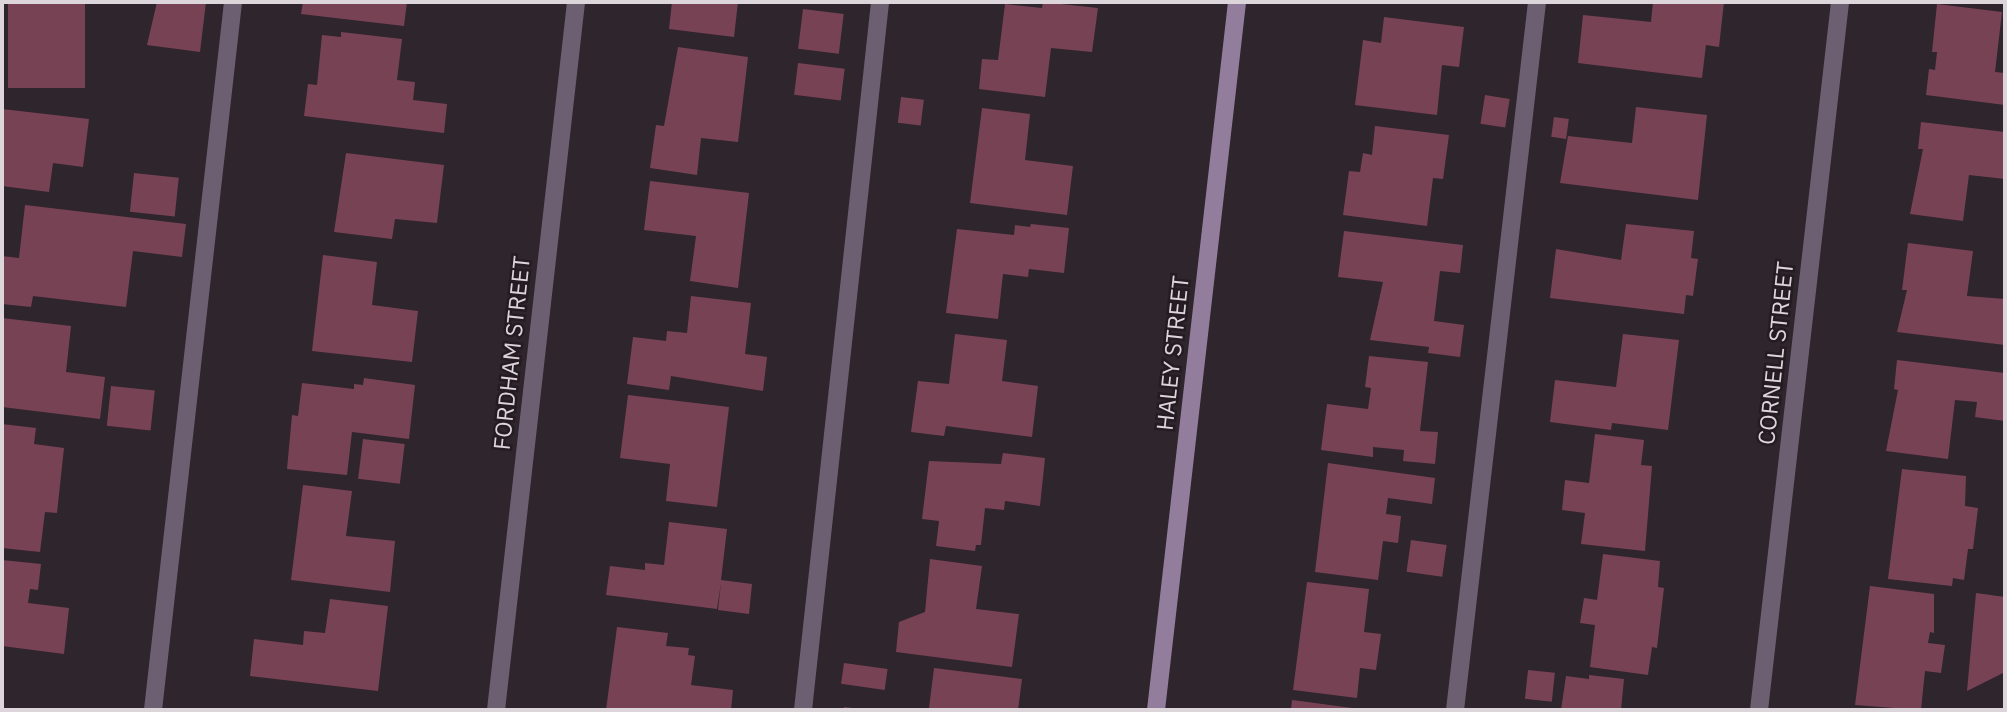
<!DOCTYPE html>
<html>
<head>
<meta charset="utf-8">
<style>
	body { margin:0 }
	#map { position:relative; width:2007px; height:712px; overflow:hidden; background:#2f252c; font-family:"IBM Plex Sans",sans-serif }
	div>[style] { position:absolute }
	.building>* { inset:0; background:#784255; transform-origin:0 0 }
	.lane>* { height:18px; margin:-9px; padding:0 9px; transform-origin:9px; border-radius:9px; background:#6d5f72 }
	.street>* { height:18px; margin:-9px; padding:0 9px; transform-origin:9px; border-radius:9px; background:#6d5f72 }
	.secondary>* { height:18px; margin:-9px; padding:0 9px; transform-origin:9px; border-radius:9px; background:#937d9c }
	span { translate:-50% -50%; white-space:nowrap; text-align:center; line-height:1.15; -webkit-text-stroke:5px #251b22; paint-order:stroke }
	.street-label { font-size:23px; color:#dcd5da }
	.frame { position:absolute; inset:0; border:4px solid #dcd5da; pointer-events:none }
</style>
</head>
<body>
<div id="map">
	<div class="building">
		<i style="left:8px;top:2px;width:77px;height:86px"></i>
		<i style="clip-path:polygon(157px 2px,206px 2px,200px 52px,147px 45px)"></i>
		<i style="clip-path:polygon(303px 2px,407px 2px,404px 26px,301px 14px)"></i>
		<i style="clip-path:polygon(672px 2px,738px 2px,734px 37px,669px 29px)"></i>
		<i style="clip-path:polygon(1043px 2px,1098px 8px,1092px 52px,1051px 48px,1045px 97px,979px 89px,982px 59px,998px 60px,1005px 4px,1042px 8px)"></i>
		<i style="clip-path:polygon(1653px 2px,1724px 2px,1719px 47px,1706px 45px,1702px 78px,1578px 63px,1583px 15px,1651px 22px)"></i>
		<i style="clip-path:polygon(1937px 4px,2002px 12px,1995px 72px,2005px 73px,2005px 105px,1926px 95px,1929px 69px,1935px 70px,1937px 52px,1932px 52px)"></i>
		<i style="left:803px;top:9px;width:41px;height:40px;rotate:7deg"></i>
		<i style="clip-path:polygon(1384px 17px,1464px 27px,1459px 67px,1442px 65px,1437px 115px,1355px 105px,1363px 40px,1381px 43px)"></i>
		<i style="clip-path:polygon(341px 32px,402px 39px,397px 80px,415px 82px,413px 100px,447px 104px,444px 133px,304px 116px,308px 84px,317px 85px,322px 35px,341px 37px)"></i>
		<i style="clip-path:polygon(678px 47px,748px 57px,738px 142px,701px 138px,697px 175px,650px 168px,656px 125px,664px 126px)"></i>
		<i style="left:798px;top:63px;width:47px;height:32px;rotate:7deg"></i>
		<i style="left:1485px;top:95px;width:25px;height:29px;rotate:9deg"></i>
		<i style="left:901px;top:97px;width:23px;height:26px;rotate:7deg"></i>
		<i style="clip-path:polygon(1636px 107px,1707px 115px,1698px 200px,1560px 183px,1568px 136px,1632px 143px)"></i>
		<i style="clip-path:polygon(982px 108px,1030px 114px,1025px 160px,1073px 166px,1067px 215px,970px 203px)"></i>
		<i style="clip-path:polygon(2px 109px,89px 119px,83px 167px,53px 163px,49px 192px,2px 186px)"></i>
		<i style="left:1554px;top:117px;width:15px;height:20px;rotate:8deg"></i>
		<i style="clip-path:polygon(1921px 122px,2005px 132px,2005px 179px,1969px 175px,1963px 221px,1910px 214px,1923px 149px,1918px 149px)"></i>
		<i style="clip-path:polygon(1375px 126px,1449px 135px,1443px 179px,1433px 178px,1427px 226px,1343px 215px,1349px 171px,1360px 172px,1363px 153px,1372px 155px)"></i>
		<i style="clip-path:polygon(346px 153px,444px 165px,437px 223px,395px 219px,392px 239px,334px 232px)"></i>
		<i style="left:134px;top:173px;width:45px;height:39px;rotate:6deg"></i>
		<i style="clip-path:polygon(650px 181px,749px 193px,738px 288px,690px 281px,696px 236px,644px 230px)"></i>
		<i style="clip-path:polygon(25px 205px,186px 224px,182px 257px,133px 251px,126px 307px,33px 296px,31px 307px,2px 304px,2px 256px,19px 258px)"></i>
		<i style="clip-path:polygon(1031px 224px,1069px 228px,1064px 273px,1029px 269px,1028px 277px,1003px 274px,998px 319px,946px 313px,957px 229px,1014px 235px,1015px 225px,1030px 227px)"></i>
		<i style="clip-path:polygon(1626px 224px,1694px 231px,1691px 258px,1698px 259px,1693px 296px,1686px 295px,1684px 314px,1550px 298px,1556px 249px,1621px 260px)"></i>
		<i style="clip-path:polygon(1344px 231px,1463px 245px,1460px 273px,1440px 271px,1434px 321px,1464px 325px,1460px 357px,1428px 353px,1429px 347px,1370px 340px,1383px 282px,1338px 277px)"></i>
		<i style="clip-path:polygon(1908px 243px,1973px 251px,1967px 296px,2005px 299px,2005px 345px,1897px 332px,1907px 290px,1902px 290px)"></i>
		<i style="clip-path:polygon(323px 255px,377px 262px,372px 305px,418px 311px,412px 362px,312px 351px)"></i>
		<i style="clip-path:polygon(691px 296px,751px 303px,745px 354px,767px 357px,763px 391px,671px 376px,669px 390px,627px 384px,633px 337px,666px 341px,667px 331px,687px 333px)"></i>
		<i style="clip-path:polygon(2px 318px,71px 326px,66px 372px,105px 377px,100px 419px,2px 407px)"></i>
		<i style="clip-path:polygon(955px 334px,1007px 340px,1002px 381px,1038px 386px,1032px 437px,946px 426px,944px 436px,911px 432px,918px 381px,949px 384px)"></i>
		<i style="clip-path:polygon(1623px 334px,1679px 340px,1668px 430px,1612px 423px,1611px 430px,1550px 422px,1555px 380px,1616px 387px)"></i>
		<i style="clip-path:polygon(1369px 356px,1428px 362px,1420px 431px,1438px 432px,1435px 464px,1403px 461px,1404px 450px,1373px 447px,1373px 457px,1321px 450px,1327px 404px,1368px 409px,1371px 388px,1365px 387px)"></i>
		<i style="clip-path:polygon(1897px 360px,2005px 373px,2005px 421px,1975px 417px,1977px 402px,1955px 400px,1948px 459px,1886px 451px,1898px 390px,1894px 389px)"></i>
		<i style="clip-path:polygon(364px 378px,415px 385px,409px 439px,352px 432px,347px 475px,287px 469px,292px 415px,298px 416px,302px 383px,354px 389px,354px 384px,363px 385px)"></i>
		<i style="left:111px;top:386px;width:44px;height:40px;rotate:6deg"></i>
		<i style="clip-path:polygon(628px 395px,729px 407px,717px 507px,666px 501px,670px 464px,620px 458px)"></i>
		<i style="clip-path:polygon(2px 424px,36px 428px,34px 444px,64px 448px,57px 513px,45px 512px,40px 552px,2px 548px)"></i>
		<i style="clip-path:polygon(1595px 434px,1644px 440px,1641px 465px,1652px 466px,1645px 551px,1581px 544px,1585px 513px,1562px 510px,1565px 480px,1589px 483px)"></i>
		<i style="left:363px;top:439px;width:42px;height:40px;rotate:7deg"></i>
		<i style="clip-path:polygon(1003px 453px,1045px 458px,1040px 506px,1005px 501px,1004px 510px,985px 508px,981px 545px,976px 545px,975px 551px,936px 546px,939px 521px,922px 519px,929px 461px,1001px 464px)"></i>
		<i style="clip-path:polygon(1328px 463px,1435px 478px,1432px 504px,1388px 498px,1386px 514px,1401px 516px,1398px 543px,1383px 541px,1378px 580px,1315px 572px)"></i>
		<i style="clip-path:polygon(1902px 469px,1966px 476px,1965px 506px,1978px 508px,1973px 549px,1968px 549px,1964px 580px,1953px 578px,1952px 586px,1888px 579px)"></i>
		<i style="clip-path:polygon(303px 485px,352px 491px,346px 536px,395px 541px,390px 592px,291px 580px)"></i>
		<i style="clip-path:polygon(669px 522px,727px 529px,721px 580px,752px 584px,749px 614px,718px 610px,721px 583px,717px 609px,606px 595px,610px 566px,645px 570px,645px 563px,664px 565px)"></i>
		<i style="left:1411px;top:540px;width:36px;height:32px;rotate:8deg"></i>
		<i style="clip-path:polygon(1603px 554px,1660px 561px,1658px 587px,1664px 588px,1657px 648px,1652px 647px,1648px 675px,1590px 667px,1595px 625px,1580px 623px,1584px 598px,1597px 600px)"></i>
		<i style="clip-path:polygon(930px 559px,982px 566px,976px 609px,1019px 614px,1012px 667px,896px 652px,899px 622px,925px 612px)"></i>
		<i style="clip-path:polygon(2px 560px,41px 564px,38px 590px,30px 589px,28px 603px,69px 608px,64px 654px,2px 646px)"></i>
		<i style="clip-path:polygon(1307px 582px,1369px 589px,1364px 632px,1381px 634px,1376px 670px,1360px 668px,1357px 698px,1293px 690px)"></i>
		<i style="clip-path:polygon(1870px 586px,1934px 594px,1934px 633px,1930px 632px,1928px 643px,1945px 645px,1941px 673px,1925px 671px,1921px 710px,1855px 705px)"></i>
		<i style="clip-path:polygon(1976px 593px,2005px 597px,2005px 672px,1967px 691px)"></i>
		<i style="clip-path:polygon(330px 599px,388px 606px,378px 691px,250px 676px,254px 639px,303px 645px,304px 631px,325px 633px)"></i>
		<i style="clip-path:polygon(617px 627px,668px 633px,666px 646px,689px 648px,688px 655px,695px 656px,691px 685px,733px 690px,731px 710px,606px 710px)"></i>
		<i style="left:844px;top:663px;width:44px;height:21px;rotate:8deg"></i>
		<i style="clip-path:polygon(934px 668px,1022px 679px,1018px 710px,929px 708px)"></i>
		<i style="left:1528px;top:670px;width:27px;height:29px;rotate:6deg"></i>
		<i style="clip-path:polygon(1589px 675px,1624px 679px,1621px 710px,1561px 710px,1566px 676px,1589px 679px)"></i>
		<i style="clip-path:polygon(1292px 700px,1360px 709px,1360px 710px,1291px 710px)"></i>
		<i style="clip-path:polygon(844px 707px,861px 709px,861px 710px,844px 710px)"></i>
	</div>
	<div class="lane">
		<i style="left:153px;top:710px;width:713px;rotate:-83.55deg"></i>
		<i style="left:803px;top:710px;width:712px;rotate:-83.79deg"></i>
		<i style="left:1455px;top:710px;width:713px;rotate:-83.39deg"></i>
	</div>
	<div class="street">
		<i style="left:496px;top:710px;width:713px;rotate:-83.55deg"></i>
		<i style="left:1759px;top:710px;width:713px;rotate:-83.47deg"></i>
	</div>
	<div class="secondary">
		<i style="left:1156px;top:710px;width:713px;rotate:-83.47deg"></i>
	</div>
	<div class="street-label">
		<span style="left:511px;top:353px;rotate:-84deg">FORDHAM STREET</span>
		<span style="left:1172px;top:353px;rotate:-84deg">HALEY STREET</span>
		<span style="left:1775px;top:353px;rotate:-84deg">CORNELL STREET</span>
	</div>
	<div class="frame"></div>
</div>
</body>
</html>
